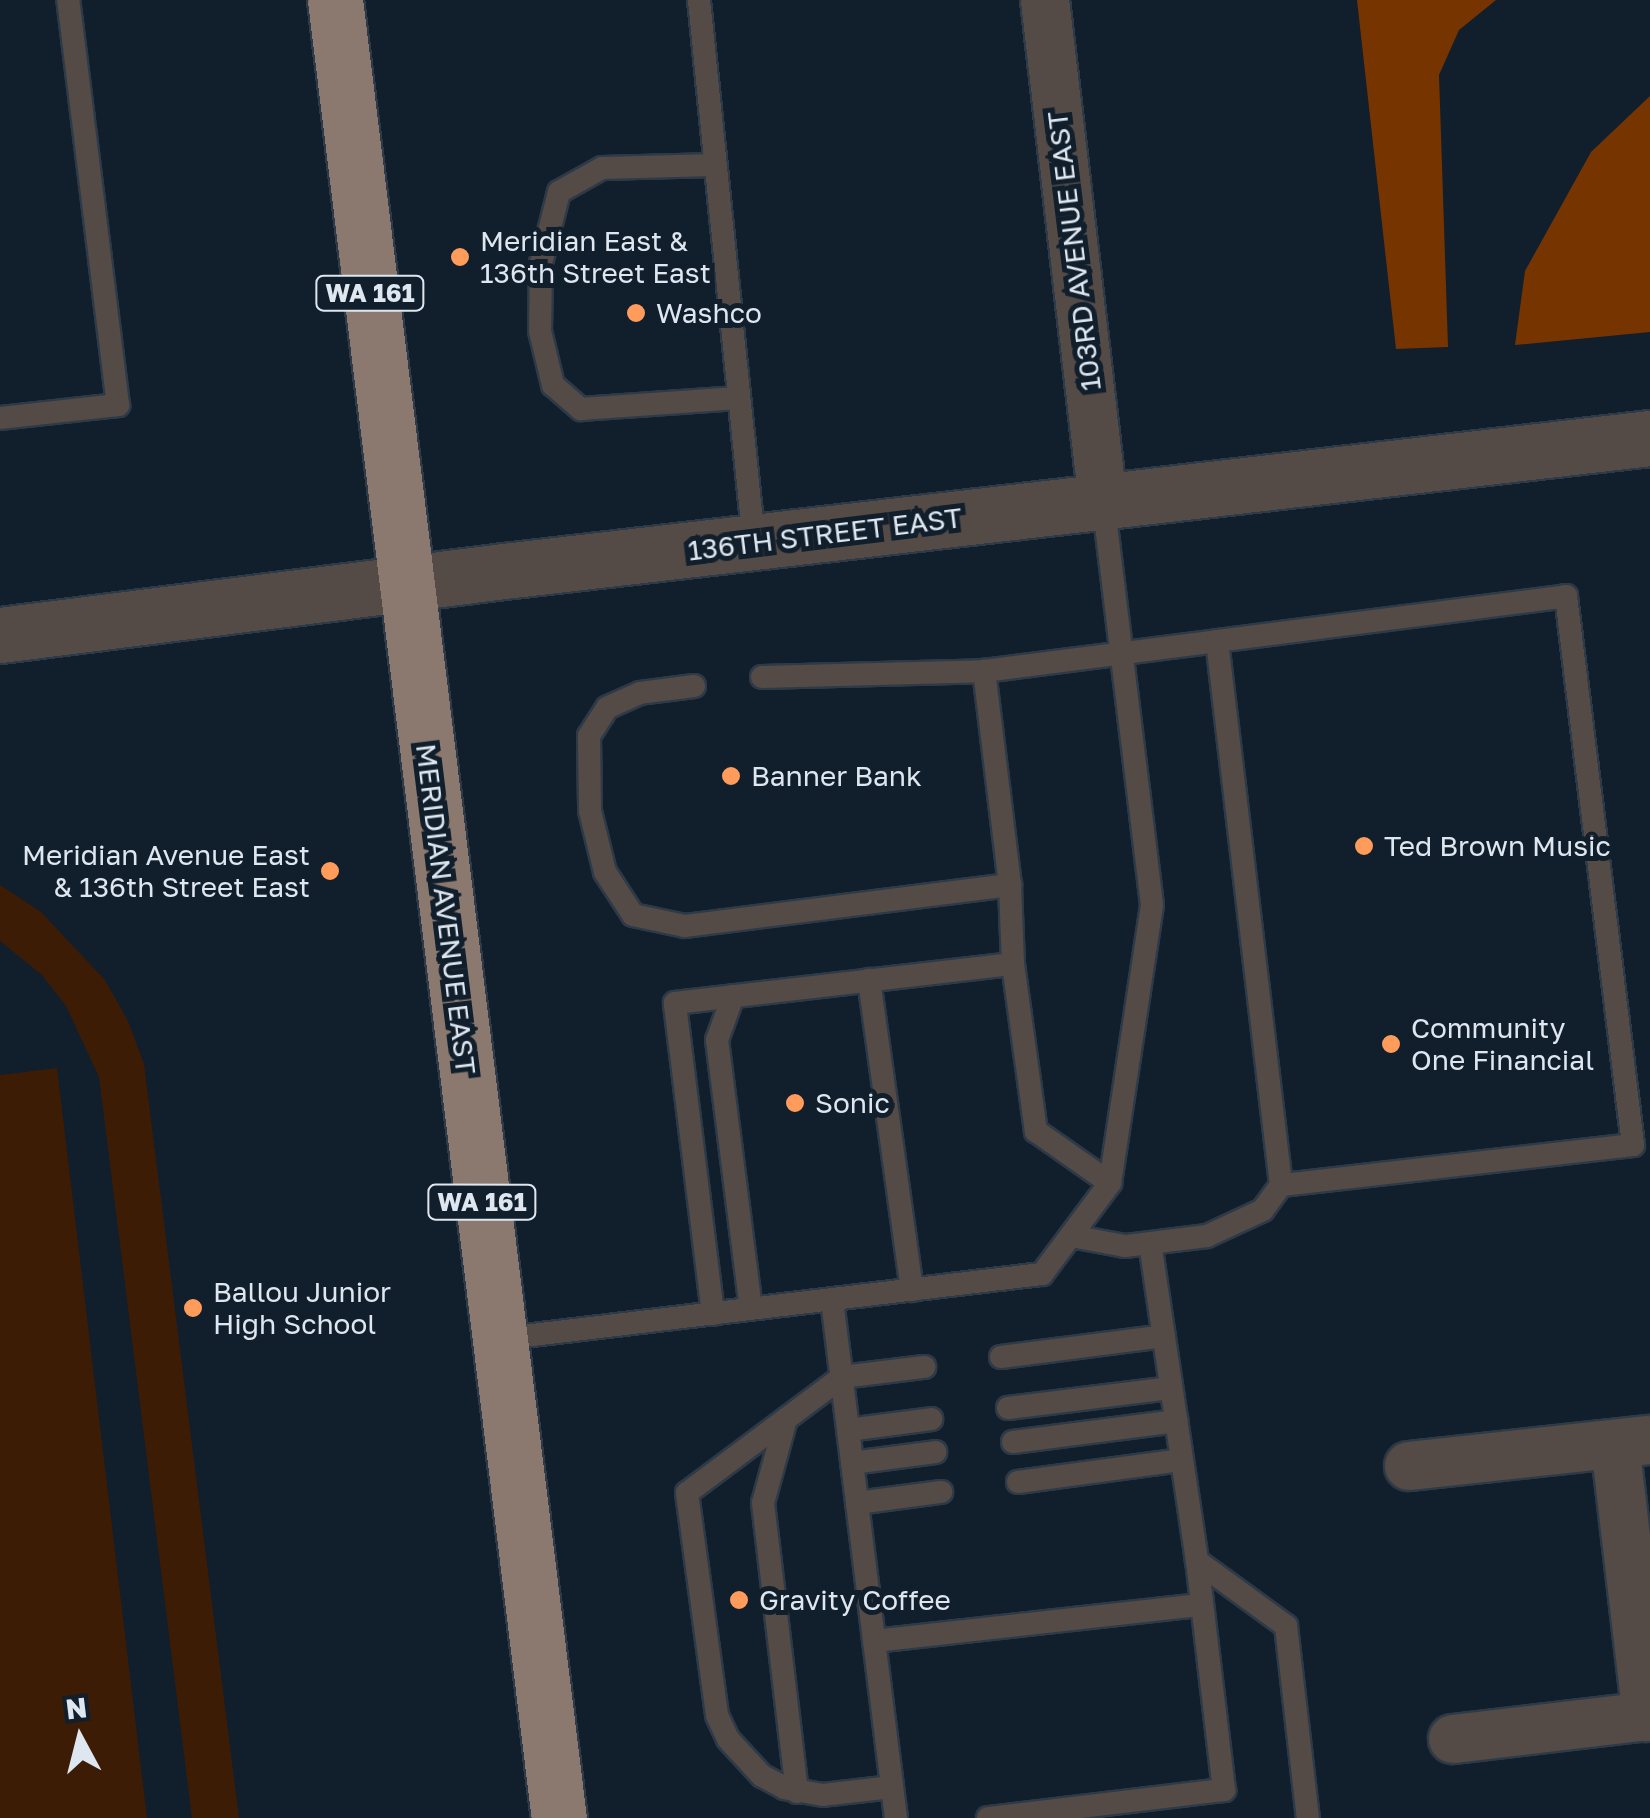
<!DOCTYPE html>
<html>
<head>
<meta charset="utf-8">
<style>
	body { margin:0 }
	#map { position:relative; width:1650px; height:1818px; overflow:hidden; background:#111e2b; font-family:"Golos Text",sans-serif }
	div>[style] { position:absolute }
	.green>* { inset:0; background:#3d1c06 }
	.forest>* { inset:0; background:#763500 }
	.roads { filter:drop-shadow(2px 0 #2e3a47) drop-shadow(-2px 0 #2e3a47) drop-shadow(0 2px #2e3a47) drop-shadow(0 -2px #2e3a47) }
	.service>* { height:22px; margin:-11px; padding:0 11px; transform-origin:11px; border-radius:11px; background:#544b46 }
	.minor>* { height:48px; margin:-24px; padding:0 24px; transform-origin:24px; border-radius:24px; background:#544b46 }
	.tertiary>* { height:55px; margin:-27.5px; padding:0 27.5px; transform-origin:27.5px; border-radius:27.5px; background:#544b46 }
	.primary>* { height:55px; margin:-27.5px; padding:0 27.5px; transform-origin:27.5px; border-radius:27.5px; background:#8b796f }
	.dots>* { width:28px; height:28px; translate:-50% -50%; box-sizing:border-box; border:5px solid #111e2b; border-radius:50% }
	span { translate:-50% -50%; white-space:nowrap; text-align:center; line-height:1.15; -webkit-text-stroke:10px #111e2b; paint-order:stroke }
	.shield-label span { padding:2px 8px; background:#111e2b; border:2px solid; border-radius:8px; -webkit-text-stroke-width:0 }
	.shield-label { font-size:25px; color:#dee7f0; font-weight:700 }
	.poi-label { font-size:28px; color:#dee7f0 }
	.left { translate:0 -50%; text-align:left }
	.right { translate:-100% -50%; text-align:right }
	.street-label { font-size:28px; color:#dee7f0 }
	.north { position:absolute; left:30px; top:1688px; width:100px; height:100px; -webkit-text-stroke:8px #111e2b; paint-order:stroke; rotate:353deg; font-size:28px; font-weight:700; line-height:40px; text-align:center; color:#dee7f0 }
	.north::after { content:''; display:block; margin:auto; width:35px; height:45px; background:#dee7f0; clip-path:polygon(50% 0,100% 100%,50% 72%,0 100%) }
</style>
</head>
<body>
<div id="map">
	<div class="green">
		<i style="clip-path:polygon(0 885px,41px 912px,105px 980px,128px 1021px,144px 1064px,239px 1818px,192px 1818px,99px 1077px,66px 1006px,42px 975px,0 941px)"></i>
		<i style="clip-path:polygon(57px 1068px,147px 1818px,0 1818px,0 1075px)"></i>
	</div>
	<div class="forest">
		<i style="clip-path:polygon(1357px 0,1496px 0,1459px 30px,1439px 75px,1448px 347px,1396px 349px)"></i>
		<i style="clip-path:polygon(1650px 96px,1650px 332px,1515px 345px,1525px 271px,1591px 152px)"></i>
	</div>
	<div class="roads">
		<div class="service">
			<i style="left:699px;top:0;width:545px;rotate:84.21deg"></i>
			<i style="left:715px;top:165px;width:113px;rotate:178.5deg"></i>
			<i style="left:602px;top:168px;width:49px;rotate:150.8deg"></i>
			<i style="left:559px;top:192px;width:73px;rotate:104.2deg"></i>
			<i style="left:541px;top:263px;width:68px;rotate:90.8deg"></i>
			<i style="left:540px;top:331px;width:56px;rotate:76.5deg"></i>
			<i style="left:553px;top:385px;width:37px;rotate:41deg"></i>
			<i style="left:581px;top:409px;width:157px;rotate:-4deg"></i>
			<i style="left:0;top:418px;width:119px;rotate:-6.3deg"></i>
			<i style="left:118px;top:405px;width:408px;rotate:-97deg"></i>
			<i style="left:1217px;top:641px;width:352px;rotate:-7.3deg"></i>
			<i style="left:1566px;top:596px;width:553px;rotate:83.04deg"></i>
			<i style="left:1633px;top:1145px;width:354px;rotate:173.5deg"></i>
			<i style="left:762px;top:677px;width:222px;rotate:-1.5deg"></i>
			<i style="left:984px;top:671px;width:235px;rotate:-7.3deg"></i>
			<i style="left:1217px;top:641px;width:548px;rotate:83.29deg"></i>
			<i style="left:1281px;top:1185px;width:31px;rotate:126deg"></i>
			<i style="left:1263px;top:1210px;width:62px;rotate:155.1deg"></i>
			<i style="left:1207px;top:1236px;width:83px;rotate:173deg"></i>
			<i style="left:1125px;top:1246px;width:55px;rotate:-169.5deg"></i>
			<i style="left:694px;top:686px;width:54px;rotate:172.6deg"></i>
			<i style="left:640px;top:693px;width:36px;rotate:156deg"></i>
			<i style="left:607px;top:708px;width:33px;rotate:123deg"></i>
			<i style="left:589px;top:736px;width:75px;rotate:89.2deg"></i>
			<i style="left:590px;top:811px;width:63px;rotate:76.2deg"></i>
			<i style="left:605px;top:872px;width:51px;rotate:56.9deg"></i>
			<i style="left:633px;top:915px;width:53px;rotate:11.9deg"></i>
			<i style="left:685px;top:926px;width:328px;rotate:-7.2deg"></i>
			<i style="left:1013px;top:964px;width:169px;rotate:82.2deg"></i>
			<i style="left:1036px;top:1131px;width:90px;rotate:35.1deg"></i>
			<i style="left:869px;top:980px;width:313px;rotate:82.1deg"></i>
			<i style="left:733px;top:996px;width:47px;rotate:110deg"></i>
			<i style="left:717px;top:1040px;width:271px;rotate:82.8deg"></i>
			<i style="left:832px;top:1300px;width:522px;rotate:82.96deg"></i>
			<i style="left:713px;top:1314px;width:313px;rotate:-97deg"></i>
			<i style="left:675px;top:1003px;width:340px;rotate:-6.6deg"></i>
			<i style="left:1013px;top:964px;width:79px;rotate:-92.2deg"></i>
			<i style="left:1010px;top:885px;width:216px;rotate:-96.9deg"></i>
			<i style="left:499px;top:1339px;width:547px;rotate:-6.83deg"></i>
			<i style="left:1042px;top:1274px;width:114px;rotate:-53.2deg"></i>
			<i style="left:1110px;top:1183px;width:281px;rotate:-81.4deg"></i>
			<i style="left:1152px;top:905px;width:406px;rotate:-96.9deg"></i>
			<i style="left:1001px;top:1357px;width:164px;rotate:-7.3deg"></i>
			<i style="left:1008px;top:1408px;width:163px;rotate:-7deg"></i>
			<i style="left:786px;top:1419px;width:87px;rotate:105.3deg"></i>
			<i style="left:763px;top:1503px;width:291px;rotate:83.3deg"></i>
			<i style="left:848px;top:1430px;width:84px;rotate:-7.5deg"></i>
			<i style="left:1013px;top:1442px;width:165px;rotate:-7.3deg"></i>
			<i style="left:852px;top:1463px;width:84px;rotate:-7.5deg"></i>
			<i style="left:1018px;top:1482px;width:164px;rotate:-7.7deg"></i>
			<i style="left:857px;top:1503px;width:85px;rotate:-7.5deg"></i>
			<i style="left:1197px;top:1561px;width:110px;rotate:36.1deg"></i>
			<i style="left:1286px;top:1626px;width:193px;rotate:83.5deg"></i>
			<i style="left:874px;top:1641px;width:329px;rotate:-6.3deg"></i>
			<i style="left:892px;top:1787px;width:69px;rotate:173.4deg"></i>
			<i style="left:823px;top:1795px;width:39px;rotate:-170deg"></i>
			<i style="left:785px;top:1788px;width:26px;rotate:-152deg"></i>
			<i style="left:762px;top:1776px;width:50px;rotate:-132.6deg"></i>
			<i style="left:728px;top:1739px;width:26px;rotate:-115deg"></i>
			<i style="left:717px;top:1715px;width:224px;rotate:-97.7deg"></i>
			<i style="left:687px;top:1493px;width:194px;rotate:-36.8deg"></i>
			<i style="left:842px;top:1377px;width:83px;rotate:-7deg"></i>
			<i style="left:988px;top:1818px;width:238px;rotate:-6.8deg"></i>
			<i style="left:1224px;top:1790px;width:231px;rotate:-96.7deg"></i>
			<i style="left:1197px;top:1561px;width:321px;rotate:-98.4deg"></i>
		</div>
		<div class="minor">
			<i style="left:1045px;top:0;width:505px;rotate:83.41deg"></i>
			<i style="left:1615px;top:1444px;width:275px;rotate:83.3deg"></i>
			<i style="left:1409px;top:1466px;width:242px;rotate:-6.2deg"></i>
			<i style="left:1453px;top:1739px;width:198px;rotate:-6.7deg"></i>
		</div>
		<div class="tertiary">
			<i style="left:0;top:635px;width:508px;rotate:-7.24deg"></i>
			<i style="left:504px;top:571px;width:1154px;rotate:-6.62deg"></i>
		</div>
		<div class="primary">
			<i style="left:335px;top:0;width:1832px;rotate:82.98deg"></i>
		</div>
	</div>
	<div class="dots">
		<i style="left:460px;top:257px;background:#ff9b5b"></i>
		<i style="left:636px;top:313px;background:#ff9b5b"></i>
		<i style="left:731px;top:776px;background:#ff9b5b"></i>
		<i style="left:1364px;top:846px;background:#ff9b5b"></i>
		<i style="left:330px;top:871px;background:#ff9b5b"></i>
		<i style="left:1391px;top:1044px;background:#ff9b5b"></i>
		<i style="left:795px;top:1103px;background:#ff9b5b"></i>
		<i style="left:193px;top:1308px;background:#ff9b5b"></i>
		<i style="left:739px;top:1600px;background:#ff9b5b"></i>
	</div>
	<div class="shield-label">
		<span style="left:370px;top:293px">WA 161</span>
		<span style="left:482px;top:1202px">WA 161</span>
	</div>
	<div class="poi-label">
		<span class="left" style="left:480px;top:257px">Meridian East &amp;<br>136th Street East</span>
		<span class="left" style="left:656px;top:313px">Washco</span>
		<span class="left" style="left:751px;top:776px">Banner Bank</span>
		<span class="left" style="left:1384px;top:846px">Ted Brown Music</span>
		<span class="right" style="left:310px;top:871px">Meridian Avenue East<br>&amp; 136th Street East</span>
		<span class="left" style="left:1411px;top:1044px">Community<br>One Financial</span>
		<span class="left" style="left:815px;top:1103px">Sonic</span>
		<span class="left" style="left:213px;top:1308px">Ballou Junior<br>High School</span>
		<span class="left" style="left:759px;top:1600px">Gravity Coffee</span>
	</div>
	<div class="street-label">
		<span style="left:1074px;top:251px;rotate:-97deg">103RD AVENUE EAST</span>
		<span style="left:825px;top:534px;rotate:-7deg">136TH STREET EAST</span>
		<span style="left:446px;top:909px;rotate:83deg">MERIDIAN AVENUE EAST</span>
	</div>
	<div class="north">N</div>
</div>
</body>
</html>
